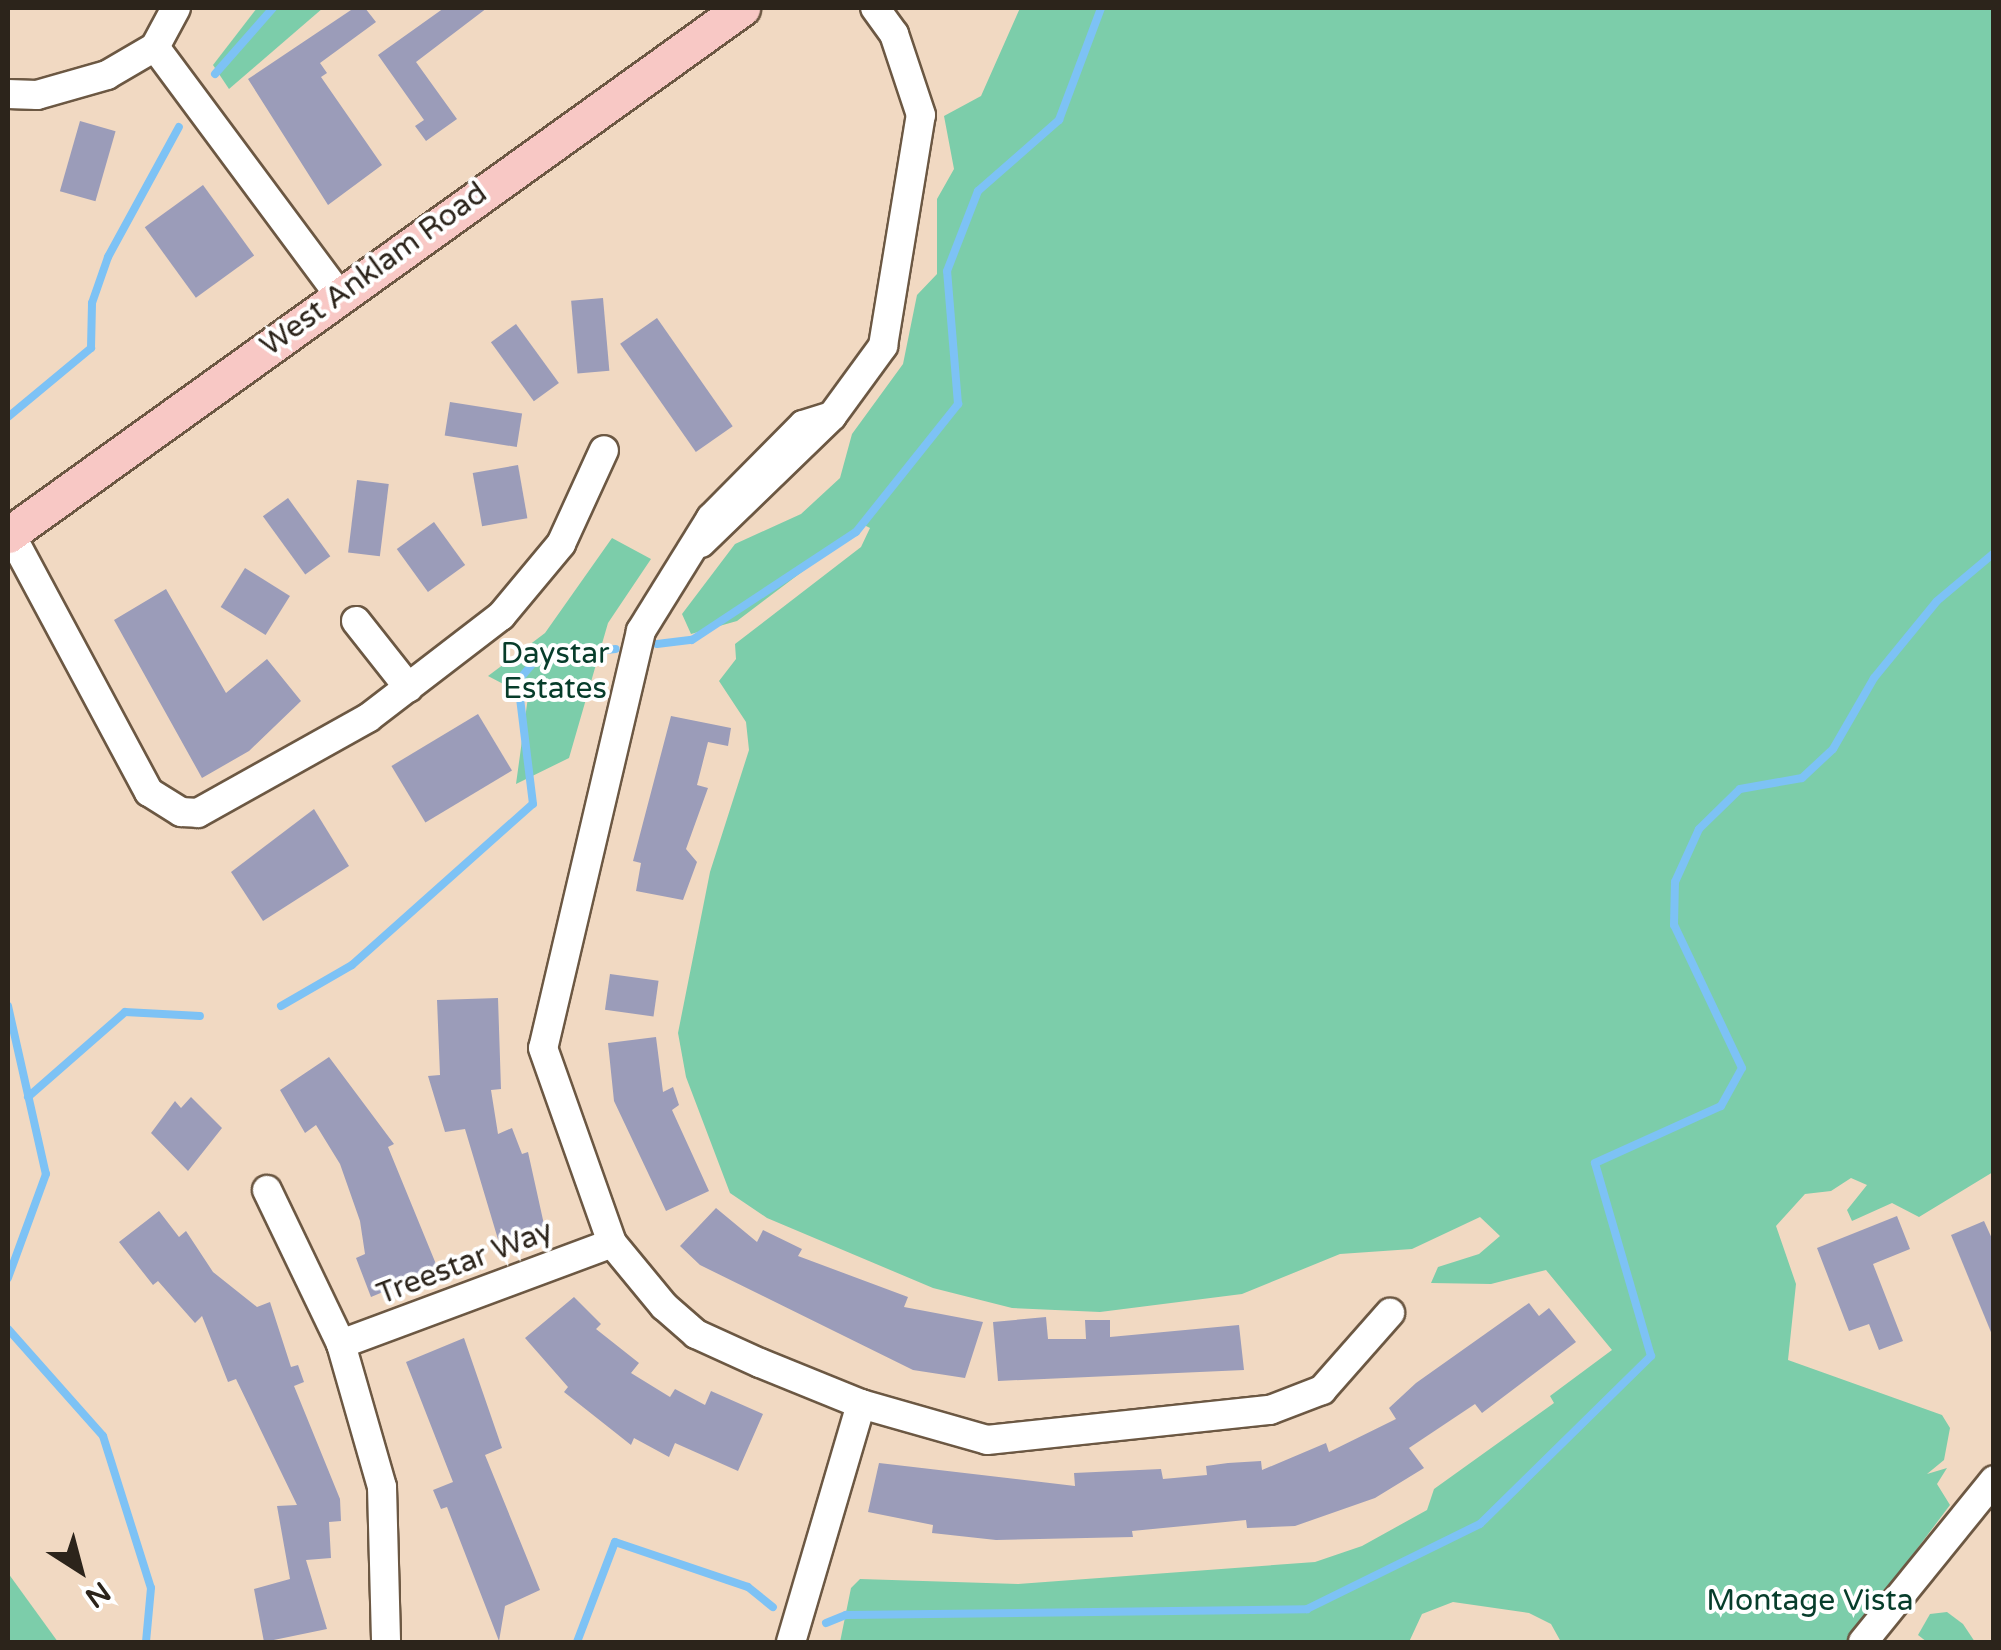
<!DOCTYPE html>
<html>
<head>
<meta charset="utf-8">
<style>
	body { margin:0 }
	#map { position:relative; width:2001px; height:1650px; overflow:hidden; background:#f1d9c2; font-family:"Varela Round",sans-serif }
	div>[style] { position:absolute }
	.green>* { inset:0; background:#7ccdaa }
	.stream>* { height:8px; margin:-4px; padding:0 4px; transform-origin:4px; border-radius:4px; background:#7dc2f5 }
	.building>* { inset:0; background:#9b9cb9; transform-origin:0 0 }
	.roads { filter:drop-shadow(2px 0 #6c5843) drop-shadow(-2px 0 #6c5843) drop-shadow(0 2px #6c5843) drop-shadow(0 -2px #6c5843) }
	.minor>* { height:28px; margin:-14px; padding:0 14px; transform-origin:14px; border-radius:14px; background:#fff }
	.major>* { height:35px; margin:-17.5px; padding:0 17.5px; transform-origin:17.5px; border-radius:17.5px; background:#f8c8c5 }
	span { translate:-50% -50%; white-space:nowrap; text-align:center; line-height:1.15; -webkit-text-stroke:8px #fff; paint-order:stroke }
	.street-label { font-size:30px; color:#2c241b }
	.park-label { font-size:30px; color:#073d2b }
	.frame { position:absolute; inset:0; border:10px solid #2c241b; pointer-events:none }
	.north { position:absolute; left:30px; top:1520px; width:100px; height:100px; -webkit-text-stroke:8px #fff; paint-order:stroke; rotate:144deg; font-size:28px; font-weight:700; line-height:40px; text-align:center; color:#2c241b }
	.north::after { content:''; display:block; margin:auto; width:35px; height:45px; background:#2c241b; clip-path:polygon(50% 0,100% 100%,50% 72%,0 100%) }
</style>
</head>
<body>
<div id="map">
	<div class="green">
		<i style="clip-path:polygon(257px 8px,323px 8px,229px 89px,213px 65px)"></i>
		<i style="clip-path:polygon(1020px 8px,1993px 8px,1993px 1172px,1919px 1217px,1892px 1203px,1852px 1221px,1847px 1210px,1867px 1185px,1851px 1178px,1831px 1191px,1805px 1194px,1776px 1226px,1796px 1284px,1788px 1360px,1942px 1415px,1950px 1428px,1944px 1460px,1927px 1474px,1947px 1468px,1937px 1484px,1950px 1505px,1847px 1642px,1561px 1642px,1551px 1624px,1529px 1613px,1453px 1602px,1422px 1614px,1409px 1642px,840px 1642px,851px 1588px,860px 1579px,1018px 1584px,1315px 1562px,1362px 1546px,1427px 1510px,1434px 1489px,1554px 1403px,1550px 1396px,1612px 1350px,1546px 1270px,1491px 1284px,1431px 1283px,1438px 1267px,1479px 1254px,1500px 1236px,1480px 1217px,1412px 1249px,1340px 1254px,1242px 1294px,1100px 1312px,1012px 1308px,933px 1288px,767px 1218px,730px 1193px,686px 1077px,678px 1033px,710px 872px,749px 750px,746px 722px,719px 681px,736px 659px,735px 644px,861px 547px,870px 528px,864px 525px,737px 621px,691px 634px,682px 614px,735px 544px,801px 514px,840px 478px,852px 434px,903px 364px,917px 295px,937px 274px,937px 199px,954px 169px,944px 116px,981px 96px)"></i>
		<i style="clip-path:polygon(612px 538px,651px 559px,608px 623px,569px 758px,516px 784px,528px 697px,488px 676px,545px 633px)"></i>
		<i style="clip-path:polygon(8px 1573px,58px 1642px,8px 1642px)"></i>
		<i style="clip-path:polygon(1947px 1612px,1963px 1624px,1975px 1642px,1927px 1642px,1918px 1635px,1930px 1614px)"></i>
	</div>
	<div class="stream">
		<i style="left:215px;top:74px;width:88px;rotate:-48.7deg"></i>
		<i style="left:8px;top:417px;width:108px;rotate:-39.7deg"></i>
		<i style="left:91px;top:348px;width:45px;rotate:-88.7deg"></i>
		<i style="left:92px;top:303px;width:49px;rotate:-70.8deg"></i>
		<i style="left:108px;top:257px;width:148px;rotate:-61.4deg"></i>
		<i style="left:657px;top:644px;width:35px;rotate:-7deg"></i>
		<i style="left:692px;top:640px;width:196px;rotate:-33.4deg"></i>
		<i style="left:856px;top:532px;width:164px;rotate:-51.4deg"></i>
		<i style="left:958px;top:404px;width:133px;rotate:-94.7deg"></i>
		<i style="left:947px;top:271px;width:86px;rotate:-68.8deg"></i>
		<i style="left:978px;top:191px;width:108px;rotate:-41.2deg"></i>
		<i style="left:1059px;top:120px;width:120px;rotate:-69.4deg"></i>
		<i style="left:8px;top:1006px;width:172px;rotate:77.3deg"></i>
		<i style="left:46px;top:1174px;width:111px;rotate:110.1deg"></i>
		<i style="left:281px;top:1006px;width:82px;rotate:-30deg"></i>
		<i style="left:352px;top:965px;width:242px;rotate:-41.7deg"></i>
		<i style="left:533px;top:804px;width:124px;rotate:-97deg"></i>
		<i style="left:518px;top:681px;width:31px;rotate:-50deg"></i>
		<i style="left:538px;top:657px;width:78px;rotate:-5.9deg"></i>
		<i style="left:28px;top:1097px;width:129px;rotate:-41.2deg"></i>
		<i style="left:125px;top:1012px;width:75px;rotate:3.1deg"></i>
		<i style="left:8px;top:1329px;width:143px;rotate:48.4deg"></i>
		<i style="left:103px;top:1436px;width:159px;rotate:72.5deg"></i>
		<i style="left:151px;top:1588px;width:54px;rotate:95.3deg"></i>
		<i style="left:826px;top:1623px;width:22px;rotate:-22deg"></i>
		<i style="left:846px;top:1615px;width:461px;rotate:-0.7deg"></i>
		<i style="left:1307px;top:1609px;width:193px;rotate:-26.2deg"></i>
		<i style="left:1480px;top:1524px;width:240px;rotate:-44.5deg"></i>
		<i style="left:1651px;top:1356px;width:201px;rotate:-106.2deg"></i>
		<i style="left:1595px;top:1163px;width:138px;rotate:-24.3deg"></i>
		<i style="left:1721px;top:1106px;width:43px;rotate:-61.1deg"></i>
		<i style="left:1742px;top:1068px;width:158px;rotate:-115.4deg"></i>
		<i style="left:1674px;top:925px;width:43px;rotate:-88.7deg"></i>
		<i style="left:1675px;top:882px;width:58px;rotate:-65.6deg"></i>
		<i style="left:1699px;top:829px;width:57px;rotate:-44.3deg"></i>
		<i style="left:1740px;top:789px;width:63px;rotate:-10.1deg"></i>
		<i style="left:1802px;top:778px;width:42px;rotate:-43.1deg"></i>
		<i style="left:1833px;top:749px;width:82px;rotate:-60deg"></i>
		<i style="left:1874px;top:678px;width:99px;rotate:-50.7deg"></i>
		<i style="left:1937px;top:601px;width:75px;rotate:-40.1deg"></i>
		<i style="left:577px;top:1642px;width:107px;rotate:-69.2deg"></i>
		<i style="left:615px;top:1542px;width:140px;rotate:18.7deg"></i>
		<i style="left:748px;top:1587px;width:32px;rotate:39deg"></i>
	</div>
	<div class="building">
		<i style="clip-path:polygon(354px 8px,365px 8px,376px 22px,320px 63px,327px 73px,321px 77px,382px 165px,328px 205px,248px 79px)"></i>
		<i style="clip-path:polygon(444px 8px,487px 8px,416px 62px,457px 119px,426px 141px,415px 126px,424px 120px,378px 55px)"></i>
		<i style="left:80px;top:121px;width:37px;height:73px;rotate:16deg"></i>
		<i style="left:203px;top:185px;width:87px;height:72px;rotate:54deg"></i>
		<i style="left:603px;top:298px;width:73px;height:32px;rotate:85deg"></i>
		<i style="left:657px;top:318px;width:132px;height:45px;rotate:55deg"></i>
		<i style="left:516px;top:324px;width:73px;height:31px;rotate:54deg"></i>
		<i style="left:450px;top:402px;width:73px;height:34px;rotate:9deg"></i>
		<i style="left:518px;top:465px;width:54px;height:46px;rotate:80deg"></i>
		<i style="left:357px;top:480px;width:32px;height:73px;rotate:7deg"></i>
		<i style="left:288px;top:498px;width:72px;height:31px;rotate:54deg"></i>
		<i style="left:434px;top:522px;width:53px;height:46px;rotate:54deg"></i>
		<i style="left:245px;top:568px;width:53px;height:46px;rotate:32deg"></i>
		<i style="clip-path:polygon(166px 589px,226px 693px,267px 659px,301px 701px,249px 751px,202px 778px,114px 620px)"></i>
		<i style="left:478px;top:714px;width:66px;height:101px;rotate:59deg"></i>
		<i style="clip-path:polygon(671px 716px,731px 728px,728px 746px,708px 742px,697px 785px,708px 788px,686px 849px,697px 862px,683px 900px,636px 891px,641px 863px,633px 861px)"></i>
		<i style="clip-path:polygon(314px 809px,349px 866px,263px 921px,231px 872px)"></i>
		<i style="left:610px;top:974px;width:49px;height:36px;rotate:8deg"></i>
		<i style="clip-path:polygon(498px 998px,501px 1089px,491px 1090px,498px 1134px,512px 1128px,522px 1154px,528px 1152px,545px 1229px,500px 1246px,465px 1129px,445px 1132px,428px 1076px,440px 1075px,437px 1000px)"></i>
		<i style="clip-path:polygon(656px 1037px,663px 1092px,673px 1087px,679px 1105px,672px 1110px,709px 1191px,666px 1211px,614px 1101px,608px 1043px)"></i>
		<i style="clip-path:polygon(329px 1057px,394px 1144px,388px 1147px,438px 1269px,371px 1297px,356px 1258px,365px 1254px,360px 1221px,340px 1164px,316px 1125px,305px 1133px,280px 1090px)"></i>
		<i style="clip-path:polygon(191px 1097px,222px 1128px,188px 1171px,151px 1133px,175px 1101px,181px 1108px)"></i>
		<i style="clip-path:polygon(716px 1208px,757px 1242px,763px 1230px,802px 1249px,798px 1256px,908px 1297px,904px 1307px,983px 1322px,965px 1378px,913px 1370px,700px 1265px,680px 1246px)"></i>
		<i style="clip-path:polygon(159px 1211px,179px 1237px,186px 1231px,213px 1272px,257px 1307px,270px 1302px,291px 1367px,298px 1365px,304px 1382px,294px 1386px,340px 1499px,341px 1521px,329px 1522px,331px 1558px,306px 1560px,327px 1629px,264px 1642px,254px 1589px,290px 1579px,277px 1506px,297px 1505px,236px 1379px,228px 1382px,202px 1316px,195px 1323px,158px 1281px,153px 1285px,119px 1242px)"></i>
		<i style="clip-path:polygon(1897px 1216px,1910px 1249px,1873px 1264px,1903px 1341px,1879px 1350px,1869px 1324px,1849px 1331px,1817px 1248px)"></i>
		<i style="clip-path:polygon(1984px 1221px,1994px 1243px,1993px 1337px,1951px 1235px)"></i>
		<i style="clip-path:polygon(574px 1297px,601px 1324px,596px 1329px,639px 1363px,631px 1373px,670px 1397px,675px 1389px,705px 1405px,711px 1391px,763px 1414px,738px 1471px,675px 1443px,669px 1457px,634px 1438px,631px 1445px,564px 1392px,568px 1387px,525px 1338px)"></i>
		<i style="clip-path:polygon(1529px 1303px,1539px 1316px,1549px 1308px,1576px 1342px,1482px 1413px,1475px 1404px,1409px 1448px,1424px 1468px,1375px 1498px,1295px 1526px,1247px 1528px,1246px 1520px,1132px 1531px,1133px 1537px,996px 1540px,932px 1533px,933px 1525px,868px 1512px,879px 1463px,1075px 1486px,1074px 1473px,1161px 1469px,1163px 1479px,1207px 1475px,1206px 1466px,1228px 1463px,1261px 1461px,1262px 1470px,1326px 1443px,1329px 1452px,1396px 1419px,1389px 1408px,1416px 1383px)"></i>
		<i style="clip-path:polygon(1046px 1317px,1048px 1339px,1086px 1339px,1085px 1320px,1110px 1320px,1110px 1337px,1239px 1325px,1244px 1370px,998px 1381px,993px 1322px)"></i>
		<i style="clip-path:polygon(464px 1338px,502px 1448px,485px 1455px,540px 1590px,505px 1606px,499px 1641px,447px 1507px,441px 1509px,433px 1490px,453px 1482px,406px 1362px)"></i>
	</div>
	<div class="roads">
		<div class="minor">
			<i style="left:155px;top:47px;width:310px;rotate:53.4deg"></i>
			<i style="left:155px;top:47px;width:44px;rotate:-61.7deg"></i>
			<i style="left:8px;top:94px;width:29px;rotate:2deg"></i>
			<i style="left:37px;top:95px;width:73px;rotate:-15.9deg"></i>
			<i style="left:107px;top:75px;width:56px;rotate:-30.3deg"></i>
			<i style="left:832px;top:416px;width:87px;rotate:-53.9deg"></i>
			<i style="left:883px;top:346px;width:234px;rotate:-80.7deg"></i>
			<i style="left:921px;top:115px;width:85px;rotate:-108.4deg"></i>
			<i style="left:894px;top:34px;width:32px;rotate:-126deg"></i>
			<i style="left:10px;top:533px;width:294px;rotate:61.8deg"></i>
			<i style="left:149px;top:792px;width:38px;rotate:32deg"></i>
			<i style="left:181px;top:812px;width:17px;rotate:3deg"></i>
			<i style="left:198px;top:813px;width:195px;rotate:-29.2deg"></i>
			<i style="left:368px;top:718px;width:168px;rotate:-37.5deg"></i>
			<i style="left:501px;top:616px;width:94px;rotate:-50.2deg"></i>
			<i style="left:561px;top:544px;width:103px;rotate:-65.4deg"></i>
			<i style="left:701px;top:543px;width:182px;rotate:-44.1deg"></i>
			<i style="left:832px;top:416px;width:30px;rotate:163deg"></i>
			<i style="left:803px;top:425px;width:131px;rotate:134.7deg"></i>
			<i style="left:711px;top:518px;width:133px;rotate:121.8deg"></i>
			<i style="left:641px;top:631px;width:428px;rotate:103.2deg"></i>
			<i style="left:543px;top:1048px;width:207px;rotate:70.5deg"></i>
			<i style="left:612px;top:1243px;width:82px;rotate:50.5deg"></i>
			<i style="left:664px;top:1306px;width:43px;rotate:41.2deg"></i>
			<i style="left:696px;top:1334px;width:70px;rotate:24.4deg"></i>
			<i style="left:760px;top:1363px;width:109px;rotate:22.1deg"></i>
			<i style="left:861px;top:1404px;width:131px;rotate:15.9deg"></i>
			<i style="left:987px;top:1440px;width:285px;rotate:-6.1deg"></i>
			<i style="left:1270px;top:1410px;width:56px;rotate:-21deg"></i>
			<i style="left:1322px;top:1390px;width:103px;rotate:-48.6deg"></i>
			<i style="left:356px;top:621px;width:85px;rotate:51.7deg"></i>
			<i style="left:267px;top:1190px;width:171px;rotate:64.3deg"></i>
			<i style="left:341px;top:1344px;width:149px;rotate:74deg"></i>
			<i style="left:382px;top:1487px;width:155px;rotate:88.5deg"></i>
			<i style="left:341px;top:1344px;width:289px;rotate:-20.4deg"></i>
			<i style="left:791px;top:1642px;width:248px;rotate:-73.6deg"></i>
			<i style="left:1863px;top:1642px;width:208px;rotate:-51deg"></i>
		</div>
		<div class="major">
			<i style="left:8px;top:535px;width:904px;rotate:-35.68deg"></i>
		</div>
	</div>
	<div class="street-label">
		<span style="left:374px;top:270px;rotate:-36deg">West Anklam Road</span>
		<span style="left:465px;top:1263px;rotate:-21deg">Treestar Way</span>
	</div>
	<div class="park-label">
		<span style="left:555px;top:671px">Daystar<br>Estates</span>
		<span style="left:1810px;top:1601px">Montage Vista</span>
	</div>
	<div class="frame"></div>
	<div class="north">N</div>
</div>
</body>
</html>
